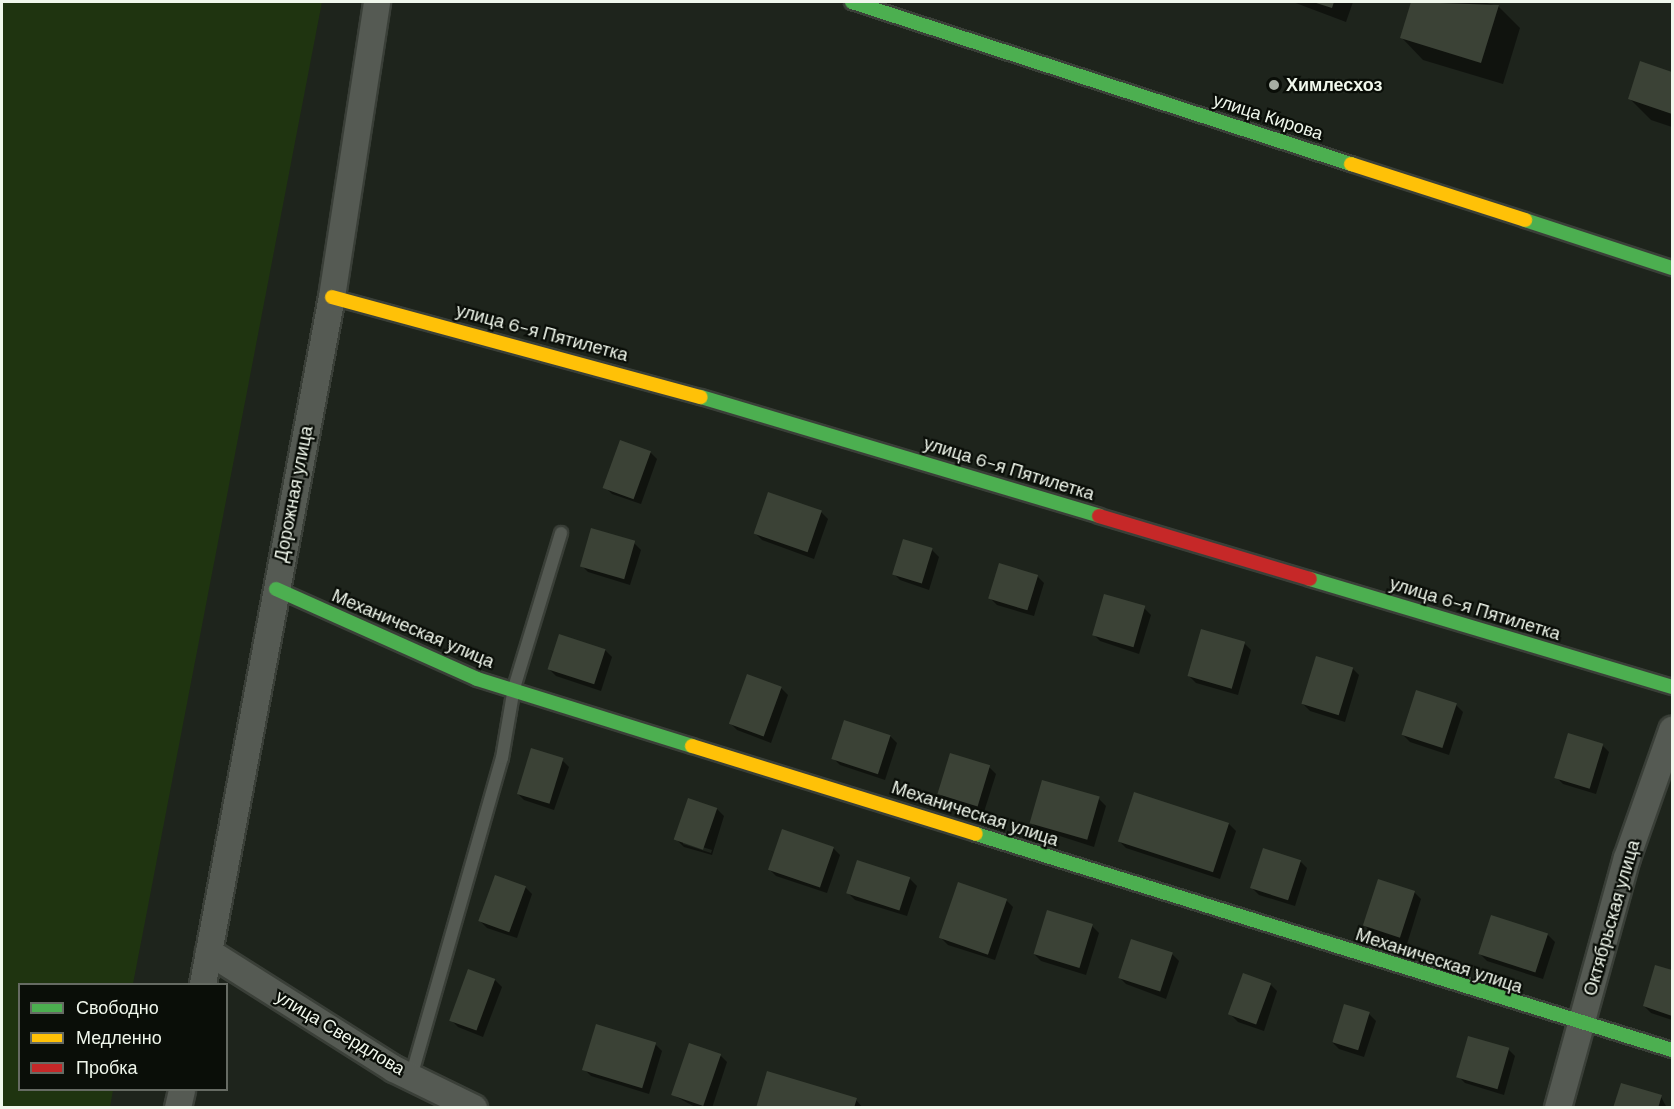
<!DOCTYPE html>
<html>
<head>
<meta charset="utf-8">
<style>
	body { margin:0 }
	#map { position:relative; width:1674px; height:1109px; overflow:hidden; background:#1e241c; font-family:"DM Sans",sans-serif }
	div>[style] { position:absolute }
	.green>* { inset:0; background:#1f3410 }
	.shadow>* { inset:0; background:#0007 }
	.building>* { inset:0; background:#3b4236; transform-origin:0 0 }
	.roads { filter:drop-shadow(2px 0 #3a3f38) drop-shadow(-2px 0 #3a3f38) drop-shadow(0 2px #3a3f38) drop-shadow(0 -2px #3a3f38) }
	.lane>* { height:12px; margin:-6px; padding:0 6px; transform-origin:6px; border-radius:6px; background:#555a53 }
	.street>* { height:26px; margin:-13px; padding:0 13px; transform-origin:13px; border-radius:13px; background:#555a53 }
	.fast>* { height:14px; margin:-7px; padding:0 7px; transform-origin:7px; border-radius:7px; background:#4caf50 }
	.slow>* { height:14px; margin:-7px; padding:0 7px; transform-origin:7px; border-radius:7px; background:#ffc107 }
	.jam>* { height:14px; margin:-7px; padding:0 7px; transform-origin:7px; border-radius:7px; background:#c62828 }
	.dots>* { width:16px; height:16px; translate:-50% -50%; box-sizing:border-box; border:3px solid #0a0e08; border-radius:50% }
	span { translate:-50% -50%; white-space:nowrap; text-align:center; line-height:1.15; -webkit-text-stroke:4.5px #0a0e08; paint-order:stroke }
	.poi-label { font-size:18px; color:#f0f7ec; font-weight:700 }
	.left { translate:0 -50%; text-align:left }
	.street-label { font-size:18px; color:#f0f7ec }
	.frame { position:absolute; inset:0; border:3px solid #f0f7ec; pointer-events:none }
	.legend { position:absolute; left:18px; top:983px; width:210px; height:108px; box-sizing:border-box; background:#0a0e08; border:2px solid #666b63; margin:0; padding:8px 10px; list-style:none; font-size:18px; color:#f0f7ec }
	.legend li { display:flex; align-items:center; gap:12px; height:30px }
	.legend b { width:30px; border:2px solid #666b63 }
</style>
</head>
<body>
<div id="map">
	<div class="green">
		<i style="clip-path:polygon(2px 2px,322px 2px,133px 984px,20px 984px,20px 1090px,113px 1090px,110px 1107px,2px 1107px)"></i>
	</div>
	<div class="shadow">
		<i style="clip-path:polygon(1293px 2px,1353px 2px,1346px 22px)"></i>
		<i style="clip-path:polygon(1413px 2px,1483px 2px,1498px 6px,1520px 28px,1503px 84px,1423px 60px,1402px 38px)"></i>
		<i style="clip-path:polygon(1641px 63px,1672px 74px,1672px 127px,1651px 120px,1629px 98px)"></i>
		<i style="clip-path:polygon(650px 452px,657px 459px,641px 504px,612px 494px,605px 487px)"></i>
		<i style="clip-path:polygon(821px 512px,828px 519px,814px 559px,762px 540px,755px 533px)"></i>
		<i style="clip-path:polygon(634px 543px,641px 550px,630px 585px,588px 572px,581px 565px)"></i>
		<i style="clip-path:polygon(932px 550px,939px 557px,929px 590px,900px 580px,893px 573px)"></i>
		<i style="clip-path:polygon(1037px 576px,1044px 583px,1034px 616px,997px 605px,990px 598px)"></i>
		<i style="clip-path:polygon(1144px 608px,1151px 615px,1139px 654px,1100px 641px,1093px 634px)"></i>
		<i style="clip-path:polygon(1244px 643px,1251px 650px,1238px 695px,1196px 683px,1189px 676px)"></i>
		<i style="clip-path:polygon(605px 650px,612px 657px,601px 691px,556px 676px,549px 669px)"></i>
		<i style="clip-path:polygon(1352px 668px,1359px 675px,1345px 722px,1310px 711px,1303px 704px)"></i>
		<i style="clip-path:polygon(781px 688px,788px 695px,771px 743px,737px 730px,730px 723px)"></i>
		<i style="clip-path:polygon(1456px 705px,1463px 712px,1449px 755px,1410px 742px,1403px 735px)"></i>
		<i style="clip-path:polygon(890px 736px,897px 743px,885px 780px,840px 765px,833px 758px)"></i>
		<i style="clip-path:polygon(1602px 745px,1609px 752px,1596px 794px,1563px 784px,1556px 777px)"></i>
		<i style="clip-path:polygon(562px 760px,569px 767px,554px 810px,524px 800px,517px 793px)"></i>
		<i style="clip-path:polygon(989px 767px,996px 774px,984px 812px,946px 800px,939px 793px)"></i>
		<i style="clip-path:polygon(1135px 794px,1229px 824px,1236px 831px,1220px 879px,1126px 848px,1119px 841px)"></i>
		<i style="clip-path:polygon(1099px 799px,1106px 806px,1094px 847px,1038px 829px,1031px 822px)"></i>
		<i style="clip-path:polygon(evenodd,717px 809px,724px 816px,712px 855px,684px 847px,677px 840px,717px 809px,683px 841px,712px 850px,711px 853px,683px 844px,683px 841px)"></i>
		<i style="clip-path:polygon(833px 848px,840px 855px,827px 893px,776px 876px,769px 869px)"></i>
		<i style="clip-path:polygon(1300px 861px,1307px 868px,1295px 906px,1259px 895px,1252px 888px)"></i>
		<i style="clip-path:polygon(858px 862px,910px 879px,917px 886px,907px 916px,855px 900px,848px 893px)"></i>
		<i style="clip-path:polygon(525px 887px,532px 894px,517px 938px,487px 928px,480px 921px)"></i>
		<i style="clip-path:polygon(1414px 892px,1421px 899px,1407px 944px,1372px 933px,1365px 926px)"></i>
		<i style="clip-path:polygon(1006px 900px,1013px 907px,995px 960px,948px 945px,941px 938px)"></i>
		<i style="clip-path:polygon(1092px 926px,1099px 933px,1086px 975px,1041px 961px,1034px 954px)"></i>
		<i style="clip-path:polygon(1548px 935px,1555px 942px,1543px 979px,1487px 961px,1480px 954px)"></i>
		<i style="clip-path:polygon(1172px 954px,1179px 961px,1166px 999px,1126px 984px,1119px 977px)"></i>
		<i style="clip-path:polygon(1656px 966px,1672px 972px,1672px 1020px,1651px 1013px,1644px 1006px)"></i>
		<i style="clip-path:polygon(495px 980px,502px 987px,483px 1037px,458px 1027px,451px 1020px)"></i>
		<i style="clip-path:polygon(1270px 984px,1277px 991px,1264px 1031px,1238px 1022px,1231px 1015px)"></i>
		<i style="clip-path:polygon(1369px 1014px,1376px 1021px,1364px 1057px,1339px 1049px,1332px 1042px)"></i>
		<i style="clip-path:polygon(655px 1044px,662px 1051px,649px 1094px,591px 1076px,584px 1069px)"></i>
		<i style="clip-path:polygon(1508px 1049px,1515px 1056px,1504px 1095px,1465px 1083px,1458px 1076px)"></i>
		<i style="clip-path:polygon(720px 1055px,727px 1062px,712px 1108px,697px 1108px,673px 1095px)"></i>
		<i style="clip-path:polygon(1661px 1097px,1667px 1108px,1615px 1108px)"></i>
		<i style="clip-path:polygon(856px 1100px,863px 1108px,757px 1108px)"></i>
	</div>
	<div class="building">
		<i style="clip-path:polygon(1313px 2px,1334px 2px,1332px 8px)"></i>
		<i style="clip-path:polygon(1411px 2px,1499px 5px,1481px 63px,1400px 38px)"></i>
		<i style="clip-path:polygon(1640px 61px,1672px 72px,1672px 114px,1628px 99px)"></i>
		<i style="left:620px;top:440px;width:33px;height:51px;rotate:20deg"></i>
		<i style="left:768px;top:492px;width:57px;height:44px;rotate:19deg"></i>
		<i style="left:591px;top:528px;width:46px;height:40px;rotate:16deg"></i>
		<i style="left:903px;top:539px;width:31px;height:37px;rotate:17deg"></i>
		<i style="left:999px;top:563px;width:41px;height:37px;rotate:17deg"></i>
		<i style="left:1104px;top:594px;width:43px;height:43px;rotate:16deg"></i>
		<i style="left:1201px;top:629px;width:46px;height:49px;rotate:16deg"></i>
		<i style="left:559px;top:634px;width:49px;height:37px;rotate:18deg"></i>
		<i style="left:1316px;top:656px;width:39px;height:50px;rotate:17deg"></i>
		<i style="left:747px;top:674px;width:37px;height:53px;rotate:20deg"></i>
		<i style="left:1416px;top:690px;width:43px;height:47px;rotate:18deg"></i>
		<i style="left:844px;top:720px;width:49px;height:41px;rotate:18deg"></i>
		<i style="left:1568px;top:733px;width:37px;height:47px;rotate:17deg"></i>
		<i style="left:531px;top:748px;width:34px;height:48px;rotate:17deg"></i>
		<i style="left:950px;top:753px;width:42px;height:43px;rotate:17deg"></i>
		<i style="left:1042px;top:780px;width:60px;height:45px;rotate:16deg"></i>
		<i style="left:1134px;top:792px;width:100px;height:52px;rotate:18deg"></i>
		<i style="left:688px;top:798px;width:31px;height:44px;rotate:19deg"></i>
		<i style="left:782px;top:829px;width:55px;height:43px;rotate:19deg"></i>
		<i style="left:1263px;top:848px;width:40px;height:42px;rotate:18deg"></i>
		<i style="left:857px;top:860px;width:56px;height:35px;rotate:18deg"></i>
		<i style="left:495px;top:875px;width:33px;height:49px;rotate:20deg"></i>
		<i style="left:1378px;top:879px;width:39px;height:49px;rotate:18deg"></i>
		<i style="left:958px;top:882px;width:52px;height:59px;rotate:19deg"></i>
		<i style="left:1047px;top:910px;width:48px;height:46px;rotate:17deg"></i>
		<i style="left:1491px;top:915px;width:60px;height:41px;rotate:18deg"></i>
		<i style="left:1131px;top:939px;width:44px;height:41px;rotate:18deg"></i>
		<i style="clip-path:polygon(1655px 965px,1672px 970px,1672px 1016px,1643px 1006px)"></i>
		<i style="left:468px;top:969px;width:29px;height:55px;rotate:20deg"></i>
		<i style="left:1243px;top:973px;width:30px;height:44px;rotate:20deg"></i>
		<i style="left:1344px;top:1004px;width:27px;height:40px;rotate:17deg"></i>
		<i style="left:596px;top:1024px;width:63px;height:48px;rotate:17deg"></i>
		<i style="left:1468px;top:1036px;width:43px;height:43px;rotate:16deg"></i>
		<i style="left:689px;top:1043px;width:34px;height:55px;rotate:19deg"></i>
		<i style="clip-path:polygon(767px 1071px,857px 1098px,854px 1108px,756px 1108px)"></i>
		<i style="clip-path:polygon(1621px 1083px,1662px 1095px,1658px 1108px,1613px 1108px)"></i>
	</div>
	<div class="roads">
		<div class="lane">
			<i style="left:411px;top:1077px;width:332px;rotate:-74.1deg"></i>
			<i style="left:502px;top:758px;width:71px;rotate:-80.3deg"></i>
			<i style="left:514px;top:688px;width:162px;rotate:-73.1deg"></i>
		</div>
		<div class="street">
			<i style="left:209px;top:952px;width:219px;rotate:32.3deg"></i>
			<i style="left:394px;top:1069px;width:89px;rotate:26deg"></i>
			<i style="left:203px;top:984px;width:699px;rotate:-79.37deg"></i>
			<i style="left:332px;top:297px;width:298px;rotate:-81.3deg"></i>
			<i style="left:178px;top:1108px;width:18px;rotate:-77deg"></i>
			<i style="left:1558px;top:1108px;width:259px;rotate:-74.6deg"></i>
			<i style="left:1627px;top:858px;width:136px;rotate:-70.6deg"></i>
		</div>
		<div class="fast">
			<i style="left:852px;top:2px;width:525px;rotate:17.99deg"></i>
			<i style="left:1525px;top:220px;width:155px;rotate:18.1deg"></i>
			<i style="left:701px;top:397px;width:415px;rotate:16.6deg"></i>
			<i style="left:1310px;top:579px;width:378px;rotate:16.6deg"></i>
			<i style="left:276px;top:589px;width:220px;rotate:24.1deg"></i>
			<i style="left:477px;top:679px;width:225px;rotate:17.3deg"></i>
			<i style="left:976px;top:834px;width:729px;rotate:17.24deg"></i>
		</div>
		<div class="slow">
			<i style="left:1351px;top:164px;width:183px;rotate:17.8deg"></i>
			<i style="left:332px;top:297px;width:382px;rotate:15.2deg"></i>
			<i style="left:692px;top:746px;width:297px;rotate:17.2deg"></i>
		</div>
		<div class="jam">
			<i style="left:1099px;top:516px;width:220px;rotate:16.6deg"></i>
		</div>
	</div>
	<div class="dots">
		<i style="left:1274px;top:85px;background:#a6ada3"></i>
	</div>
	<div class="poi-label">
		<span class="left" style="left:1286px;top:85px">Химлесхоз</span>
	</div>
	<div class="street-label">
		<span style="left:1268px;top:117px;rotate:18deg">улица Кирова</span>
		<span style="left:542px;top:333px;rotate:15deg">улица 6-я Пятилетка</span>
		<span style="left:1009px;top:469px;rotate:17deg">улица 6-я Пятилетка</span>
		<span style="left:294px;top:494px;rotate:-79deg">Дорожная улица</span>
		<span style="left:1475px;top:609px;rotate:17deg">улица 6-я Пятилетка</span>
		<span style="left:413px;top:629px;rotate:23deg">Механическая улица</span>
		<span style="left:975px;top:814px;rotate:18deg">Механическая улица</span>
		<span style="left:1612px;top:918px;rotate:-74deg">Октябрьская улица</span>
		<span style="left:1439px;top:961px;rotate:18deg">Механическая улица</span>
		<span style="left:340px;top:1033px;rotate:31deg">улица Свердлова</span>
	</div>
	<div class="frame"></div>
	<ul class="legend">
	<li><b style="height:8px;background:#4caf50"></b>Свободно</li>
	<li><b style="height:8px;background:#ffc107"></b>Медленно</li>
	<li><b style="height:8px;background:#c62828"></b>Пробка</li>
	</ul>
</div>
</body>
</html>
